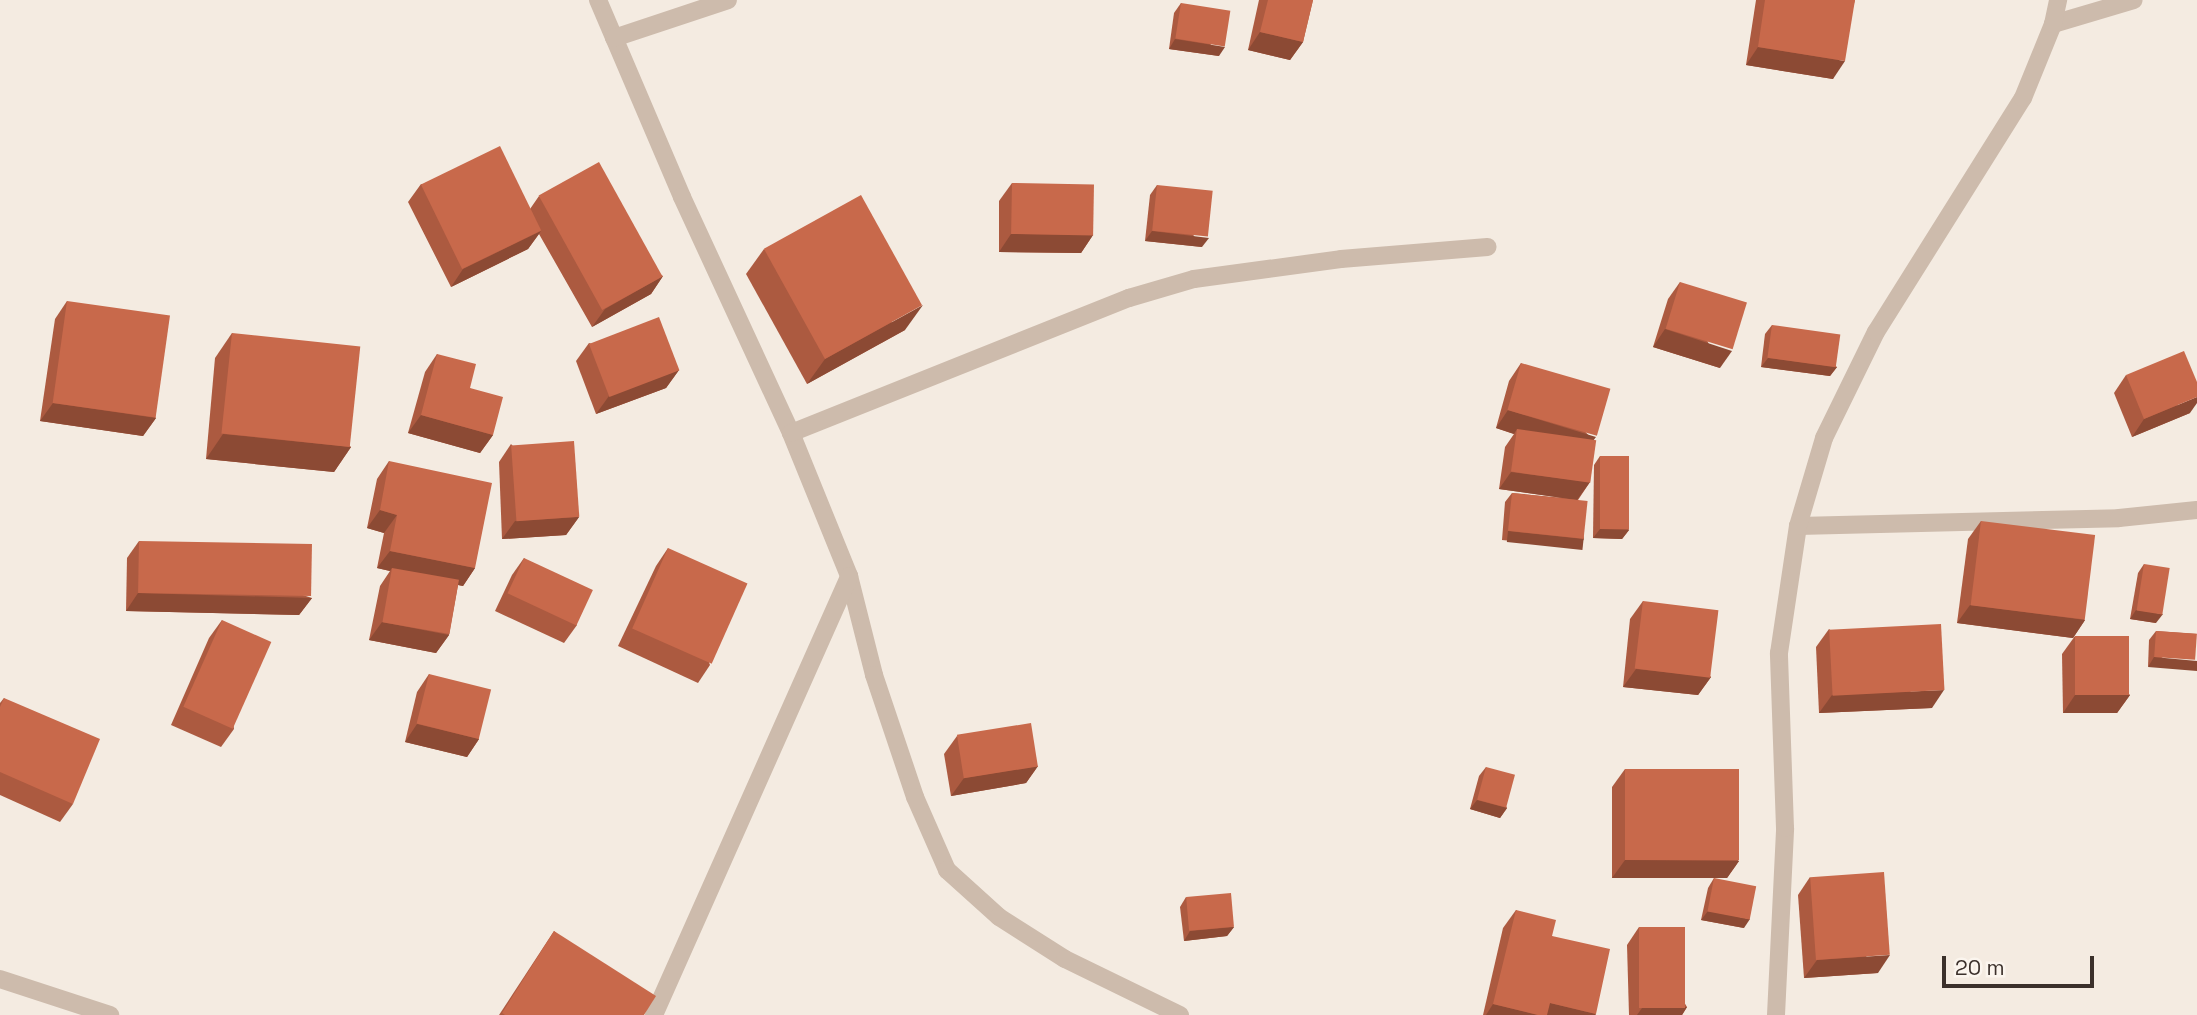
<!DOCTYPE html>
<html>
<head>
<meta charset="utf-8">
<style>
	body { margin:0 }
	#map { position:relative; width:2197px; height:1015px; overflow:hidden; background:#f4ebe1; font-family:"Space Grotesk",sans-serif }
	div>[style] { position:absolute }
	.minor>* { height:18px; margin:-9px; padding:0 9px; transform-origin:9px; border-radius:9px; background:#cdbbac }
	.wall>* { inset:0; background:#ac5a40 }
	.shaded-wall>* { inset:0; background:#8c4a34; transform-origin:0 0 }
	.building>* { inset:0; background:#c8694b; transform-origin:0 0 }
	span { translate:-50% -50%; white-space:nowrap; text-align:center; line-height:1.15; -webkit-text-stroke:7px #fbf5ee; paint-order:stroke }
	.scale { position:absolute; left:1942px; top:956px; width:152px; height:32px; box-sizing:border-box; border:4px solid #3b302b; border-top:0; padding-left:9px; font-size:21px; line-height:24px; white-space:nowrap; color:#3b302b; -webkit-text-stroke:5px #fbf5ee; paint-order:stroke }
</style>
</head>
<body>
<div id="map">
	<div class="minor">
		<i style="left:598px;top:0;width:214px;rotate:66.9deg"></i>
		<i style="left:682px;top:197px;width:260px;rotate:65.2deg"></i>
		<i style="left:791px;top:433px;width:154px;rotate:67.9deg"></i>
		<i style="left:849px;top:576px;width:102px;rotate:75.8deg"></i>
		<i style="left:874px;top:675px;width:129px;rotate:71.4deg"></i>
		<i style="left:915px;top:797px;width:80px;rotate:66.3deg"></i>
		<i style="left:947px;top:870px;width:70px;rotate:42.1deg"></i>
		<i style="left:999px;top:917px;width:78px;rotate:32.5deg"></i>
		<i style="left:1065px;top:959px;width:128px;rotate:26deg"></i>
		<i style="left:2053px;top:24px;width:84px;rotate:-16.5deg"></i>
		<i style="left:614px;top:38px;width:120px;rotate:-18.4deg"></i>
		<i style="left:791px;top:433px;width:364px;rotate:-21.8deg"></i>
		<i style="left:1129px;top:298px;width:68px;rotate:-16.3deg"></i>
		<i style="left:1194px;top:279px;width:148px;rotate:-7.7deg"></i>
		<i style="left:1341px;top:259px;width:147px;rotate:-4.7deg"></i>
		<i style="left:1798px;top:526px;width:321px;rotate:-1.4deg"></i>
		<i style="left:2119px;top:518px;width:78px;rotate:-5.9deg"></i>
		<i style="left:0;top:979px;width:116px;rotate:18.1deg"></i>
		<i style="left:654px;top:1015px;width:480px;rotate:-66deg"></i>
		<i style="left:1776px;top:1015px;width:187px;rotate:-87.2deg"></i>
		<i style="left:1785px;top:828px;width:175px;rotate:-92deg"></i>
		<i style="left:1779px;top:653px;width:128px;rotate:-81.5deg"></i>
		<i style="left:1798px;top:526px;width:92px;rotate:-73.5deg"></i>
		<i style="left:1824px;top:438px;width:118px;rotate:-63.9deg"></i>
		<i style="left:1876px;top:332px;width:276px;rotate:-57.9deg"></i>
		<i style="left:2023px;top:98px;width:80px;rotate:-67.9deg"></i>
		<i style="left:2053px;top:24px;width:25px;rotate:-78deg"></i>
	</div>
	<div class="wall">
		<i style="clip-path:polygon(1259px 0,1313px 0,1303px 42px,1290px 60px,1248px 50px)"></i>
		<i style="clip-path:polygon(1756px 0,1855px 0,1833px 79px,1746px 65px)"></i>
		<i style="clip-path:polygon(1181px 3px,1219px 56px,1169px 49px,1174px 13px)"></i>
		<i style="clip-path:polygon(1012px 183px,1093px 235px,1081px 253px,999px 252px,999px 201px)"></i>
		<i style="clip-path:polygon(421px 184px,530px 209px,539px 196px,663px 276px,651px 294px,592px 327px,539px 234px,528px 249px,451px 287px,408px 202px)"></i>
		<i style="clip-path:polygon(1157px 185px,1202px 247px,1145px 241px,1150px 195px)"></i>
		<i style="clip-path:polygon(764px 249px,905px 330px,807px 384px,746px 274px)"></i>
		<i style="clip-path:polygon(1680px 282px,1720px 368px,1653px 347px,1668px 299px)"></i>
		<i style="clip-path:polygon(67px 301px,156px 418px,143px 436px,40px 421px,55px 319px)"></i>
		<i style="clip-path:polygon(1772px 325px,1837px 367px,1830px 376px,1761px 367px,1765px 334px)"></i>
		<i style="clip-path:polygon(232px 333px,351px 447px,334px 472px,206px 459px,215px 358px)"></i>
		<i style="clip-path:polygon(589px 343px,679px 370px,666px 388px,596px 414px,576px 361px)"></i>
		<i style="clip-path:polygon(437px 354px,470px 388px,493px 435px,480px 453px,408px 433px,425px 372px)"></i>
		<i style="clip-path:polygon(1521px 363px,1593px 440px,1590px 482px,1578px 500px,1584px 539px,1578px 548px,1502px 540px,1505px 502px,1512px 493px,1563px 498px,1499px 489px,1505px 447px,1514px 434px,1496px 428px,1509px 381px)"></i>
		<i style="clip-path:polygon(2126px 375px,2190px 413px,2132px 437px,2114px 393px)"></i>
		<i style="clip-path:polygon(511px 444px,579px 517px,566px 535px,502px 539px,499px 462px)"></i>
		<i style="clip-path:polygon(1600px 456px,1629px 530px,1622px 539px,1593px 538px,1594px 465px)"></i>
		<i style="clip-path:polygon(389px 461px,475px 568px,463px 586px,458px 585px,449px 635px,436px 653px,369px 640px,380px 586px,390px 571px,377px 568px,384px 533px,367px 528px,377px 479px)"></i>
		<i style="clip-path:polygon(1981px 521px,2085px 620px,2073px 638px,1957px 623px,1968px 539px)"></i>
		<i style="clip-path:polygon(139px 541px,312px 598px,299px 615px,126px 611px,127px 558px)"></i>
		<i style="clip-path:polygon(668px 548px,710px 665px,698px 683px,618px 646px,656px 566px)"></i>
		<i style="clip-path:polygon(524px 558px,577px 625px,564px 643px,495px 611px,512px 575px)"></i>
		<i style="clip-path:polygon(2144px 564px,2156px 623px,2130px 619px,2138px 573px)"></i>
		<i style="clip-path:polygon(1643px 601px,1711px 677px,1698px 695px,1623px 687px,1630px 619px)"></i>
		<i style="clip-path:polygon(222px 620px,234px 729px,221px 747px,171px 725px,209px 638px)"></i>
		<i style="clip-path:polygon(1829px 629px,1932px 708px,1819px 713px,1816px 647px)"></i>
		<i style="clip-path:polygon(2156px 631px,2197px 634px,2148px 667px,2149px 640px)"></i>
		<i style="clip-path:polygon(2075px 636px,2130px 695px,2117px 713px,2063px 713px,2062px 654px)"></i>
		<i style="clip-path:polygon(429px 674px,479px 739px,467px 757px,405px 742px,417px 692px)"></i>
		<i style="clip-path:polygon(4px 698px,73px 804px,60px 822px,0 795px,0 703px)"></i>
		<i style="clip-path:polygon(957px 736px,1038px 766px,1026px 783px,951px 796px,944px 754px)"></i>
		<i style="clip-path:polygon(1486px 767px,1507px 808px,1500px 818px,1470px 809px,1479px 776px)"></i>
		<i style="clip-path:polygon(1625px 769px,1739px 861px,1727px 878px,1612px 878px,1612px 787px)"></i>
		<i style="clip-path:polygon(1810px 877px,1878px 973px,1804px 978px,1798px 895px)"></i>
		<i style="clip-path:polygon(1714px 878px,1744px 928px,1701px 920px,1708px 888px)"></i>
		<i style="clip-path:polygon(1186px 897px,1234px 927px,1227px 936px,1184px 941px,1180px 907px)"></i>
		<i style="clip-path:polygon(1516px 910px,1552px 936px,1596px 1014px,1595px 1015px,1483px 1015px,1503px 928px)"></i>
		<i style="clip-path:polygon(1639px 927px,1687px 1007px,1682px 1015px,1629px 1015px,1627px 945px)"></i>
		<i style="clip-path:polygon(554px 931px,644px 1015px,499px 1015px)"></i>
	</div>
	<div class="shaded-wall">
		<i style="clip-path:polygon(1260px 32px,1303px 42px,1290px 60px,1248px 50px)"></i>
		<i style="clip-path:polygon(1175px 39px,1225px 47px,1219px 56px,1169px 49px)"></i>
		<i style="clip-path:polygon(1758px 47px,1845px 61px,1833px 79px,1746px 65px)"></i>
		<i style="clip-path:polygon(541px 231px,528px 249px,451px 287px,463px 269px)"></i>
		<i style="clip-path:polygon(1152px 231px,1209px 238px,1202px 247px,1145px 241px)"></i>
		<i style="clip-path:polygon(1011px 234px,1093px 235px,1081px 253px,999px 252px)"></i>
		<i style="clip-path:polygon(663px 276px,651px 294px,592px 327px,605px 309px)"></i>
		<i style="clip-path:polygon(923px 305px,905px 330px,807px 384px,825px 359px)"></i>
		<i style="clip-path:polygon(1665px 329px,1732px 351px,1720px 368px,1653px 347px)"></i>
		<i style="clip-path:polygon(1768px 358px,1837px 367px,1830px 376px,1761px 367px)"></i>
		<i style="clip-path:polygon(679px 370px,666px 388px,596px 414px,609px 396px)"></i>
		<i style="clip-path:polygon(2197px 397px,2197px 403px,2190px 413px,2132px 437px,2144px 419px)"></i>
		<i style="clip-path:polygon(53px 403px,156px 418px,143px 436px,40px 421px)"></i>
		<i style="clip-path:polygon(1508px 410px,1596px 437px,1583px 454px,1517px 429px,1514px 434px,1496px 428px)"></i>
		<i style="clip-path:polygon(421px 415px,493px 435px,480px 453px,408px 433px)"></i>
		<i style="clip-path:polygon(223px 434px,351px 447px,334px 472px,206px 459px)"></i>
		<i style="clip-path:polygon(1511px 472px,1590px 482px,1577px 500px,1499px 489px)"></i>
		<i style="clip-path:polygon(380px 510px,397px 515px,384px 533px,367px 528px)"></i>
		<i style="clip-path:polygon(579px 517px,566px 535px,502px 539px,515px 521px)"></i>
		<i style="clip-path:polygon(1600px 529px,1629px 530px,1622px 539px,1593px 538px)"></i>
		<i style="left:1508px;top:531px;width:76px;height:11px;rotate:6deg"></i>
		<i style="clip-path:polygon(390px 551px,475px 568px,463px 586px,392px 571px,392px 568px,390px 571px,377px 568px)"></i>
		<i style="clip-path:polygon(138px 593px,312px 598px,299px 615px,126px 611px)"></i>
		<i style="clip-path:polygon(1970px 605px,2085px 620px,2073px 638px,1957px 623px)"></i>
		<i style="clip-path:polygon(2136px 610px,2163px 614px,2156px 623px,2130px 619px)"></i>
		<i style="clip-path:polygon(382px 622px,449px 635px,436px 653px,369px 640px)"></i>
		<i style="clip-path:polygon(2154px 657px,2197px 661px,2197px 671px,2148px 667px)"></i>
		<i style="clip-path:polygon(1636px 669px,1711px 677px,1698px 695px,1623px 687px)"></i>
		<i style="clip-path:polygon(1944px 690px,1932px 708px,1819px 713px,1832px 695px)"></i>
		<i style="clip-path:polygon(2075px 695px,2130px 695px,2117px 713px,2063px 713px)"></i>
		<i style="clip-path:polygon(417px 724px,479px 739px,467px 757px,405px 742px)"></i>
		<i style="clip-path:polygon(1038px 766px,1026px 783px,951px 796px,964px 778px)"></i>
		<i style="clip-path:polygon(1477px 800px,1507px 808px,1500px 818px,1470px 809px)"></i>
		<i style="clip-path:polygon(1625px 860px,1739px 861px,1727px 878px,1612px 878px)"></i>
		<i style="clip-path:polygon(1708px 911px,1750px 919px,1744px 928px,1701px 920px)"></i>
		<i style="clip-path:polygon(1234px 927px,1227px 936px,1184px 941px,1190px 931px)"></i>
		<i style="clip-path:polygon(1890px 955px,1878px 973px,1804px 978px,1817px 960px)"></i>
		<i style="clip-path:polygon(1550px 1003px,1596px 1014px,1595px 1015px,1541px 1015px)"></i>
		<i style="clip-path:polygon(1493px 1004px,1538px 1015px,1486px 1015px)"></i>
		<i style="clip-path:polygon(1687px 1007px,1682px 1015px,1637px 1015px,1642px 1008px)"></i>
	</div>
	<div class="building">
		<i style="clip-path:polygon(1268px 0,1313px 0,1303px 42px,1260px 32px)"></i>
		<i style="clip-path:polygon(1765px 0,1855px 0,1845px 61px,1758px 47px)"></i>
		<i style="left:1181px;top:3px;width:50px;height:36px;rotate:9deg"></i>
		<i style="left:500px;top:146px;width:94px;height:88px;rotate:64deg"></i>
		<i style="left:599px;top:162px;width:131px;height:69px;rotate:61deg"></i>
		<i style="left:1012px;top:183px;width:82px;height:51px;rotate:1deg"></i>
		<i style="left:1157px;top:185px;width:56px;height:46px;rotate:6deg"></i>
		<i style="left:861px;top:195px;width:126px;height:111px;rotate:61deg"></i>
		<i style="left:1680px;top:282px;width:70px;height:49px;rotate:17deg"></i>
		<i style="left:67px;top:301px;width:104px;height:103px;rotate:8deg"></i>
		<i style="left:659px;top:317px;width:57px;height:75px;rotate:69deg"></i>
		<i style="left:1772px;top:325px;width:69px;height:33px;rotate:8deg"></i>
		<i style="left:232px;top:333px;width:129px;height:101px;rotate:6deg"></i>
		<i style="clip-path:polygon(2184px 351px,2197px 382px,2197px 397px,2144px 419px,2126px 375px)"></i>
		<i style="clip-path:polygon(437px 354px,476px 364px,470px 388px,503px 397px,493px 435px,421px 415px)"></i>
		<i style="left:1521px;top:363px;width:93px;height:49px;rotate:16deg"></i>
		<i style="left:1517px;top:429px;width:80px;height:43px;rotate:8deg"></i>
		<i style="left:574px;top:441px;width:76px;height:63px;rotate:86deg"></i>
		<i style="left:1600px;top:456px;width:29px;height:73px"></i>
		<i style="clip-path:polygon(389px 461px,492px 483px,475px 568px,390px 551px,397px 515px,380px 510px)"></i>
		<i style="left:1512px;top:493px;width:76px;height:38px;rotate:6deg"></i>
		<i style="left:1981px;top:521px;width:115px;height:85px;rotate:7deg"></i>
		<i style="left:139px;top:541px;width:173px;height:52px;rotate:1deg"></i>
		<i style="left:668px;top:548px;width:87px;height:88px;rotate:24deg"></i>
		<i style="left:524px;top:558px;width:76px;height:39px;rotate:25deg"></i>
		<i style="left:2144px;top:564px;width:26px;height:47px;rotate:9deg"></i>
		<i style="left:392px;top:568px;width:68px;height:55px;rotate:10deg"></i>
		<i style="left:1643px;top:601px;width:76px;height:68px;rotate:7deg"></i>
		<i style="left:222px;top:620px;width:54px;height:95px;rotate:24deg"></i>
		<i style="left:1941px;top:624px;width:66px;height:112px;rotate:87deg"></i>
		<i style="left:2156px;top:631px;width:41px;height:26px;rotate:4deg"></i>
		<i style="left:2075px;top:636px;width:54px;height:59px"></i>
		<i style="left:429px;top:674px;width:64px;height:51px;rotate:14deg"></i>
		<i style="clip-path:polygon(4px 698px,100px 739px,73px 804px,0 772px,0 707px)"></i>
		<i style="left:1031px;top:723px;width:44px;height:75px;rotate:81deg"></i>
		<i style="left:1486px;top:767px;width:30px;height:34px;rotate:15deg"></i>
		<i style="left:1625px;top:769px;width:114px;height:91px"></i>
		<i style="left:1884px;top:872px;width:83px;height:74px;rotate:86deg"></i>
		<i style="left:1714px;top:878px;width:43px;height:34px;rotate:11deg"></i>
		<i style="left:1231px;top:893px;width:34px;height:45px;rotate:85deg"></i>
		<i style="clip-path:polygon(1516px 910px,1556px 920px,1552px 936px,1610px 949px,1596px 1014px,1550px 1003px,1547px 1015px,1538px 1015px,1493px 1004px)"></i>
		<i style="left:1639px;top:927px;width:46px;height:81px"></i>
		<i style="clip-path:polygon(554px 931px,656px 996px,644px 1015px,505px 1015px,502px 1013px)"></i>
	</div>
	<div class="scale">20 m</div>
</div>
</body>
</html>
